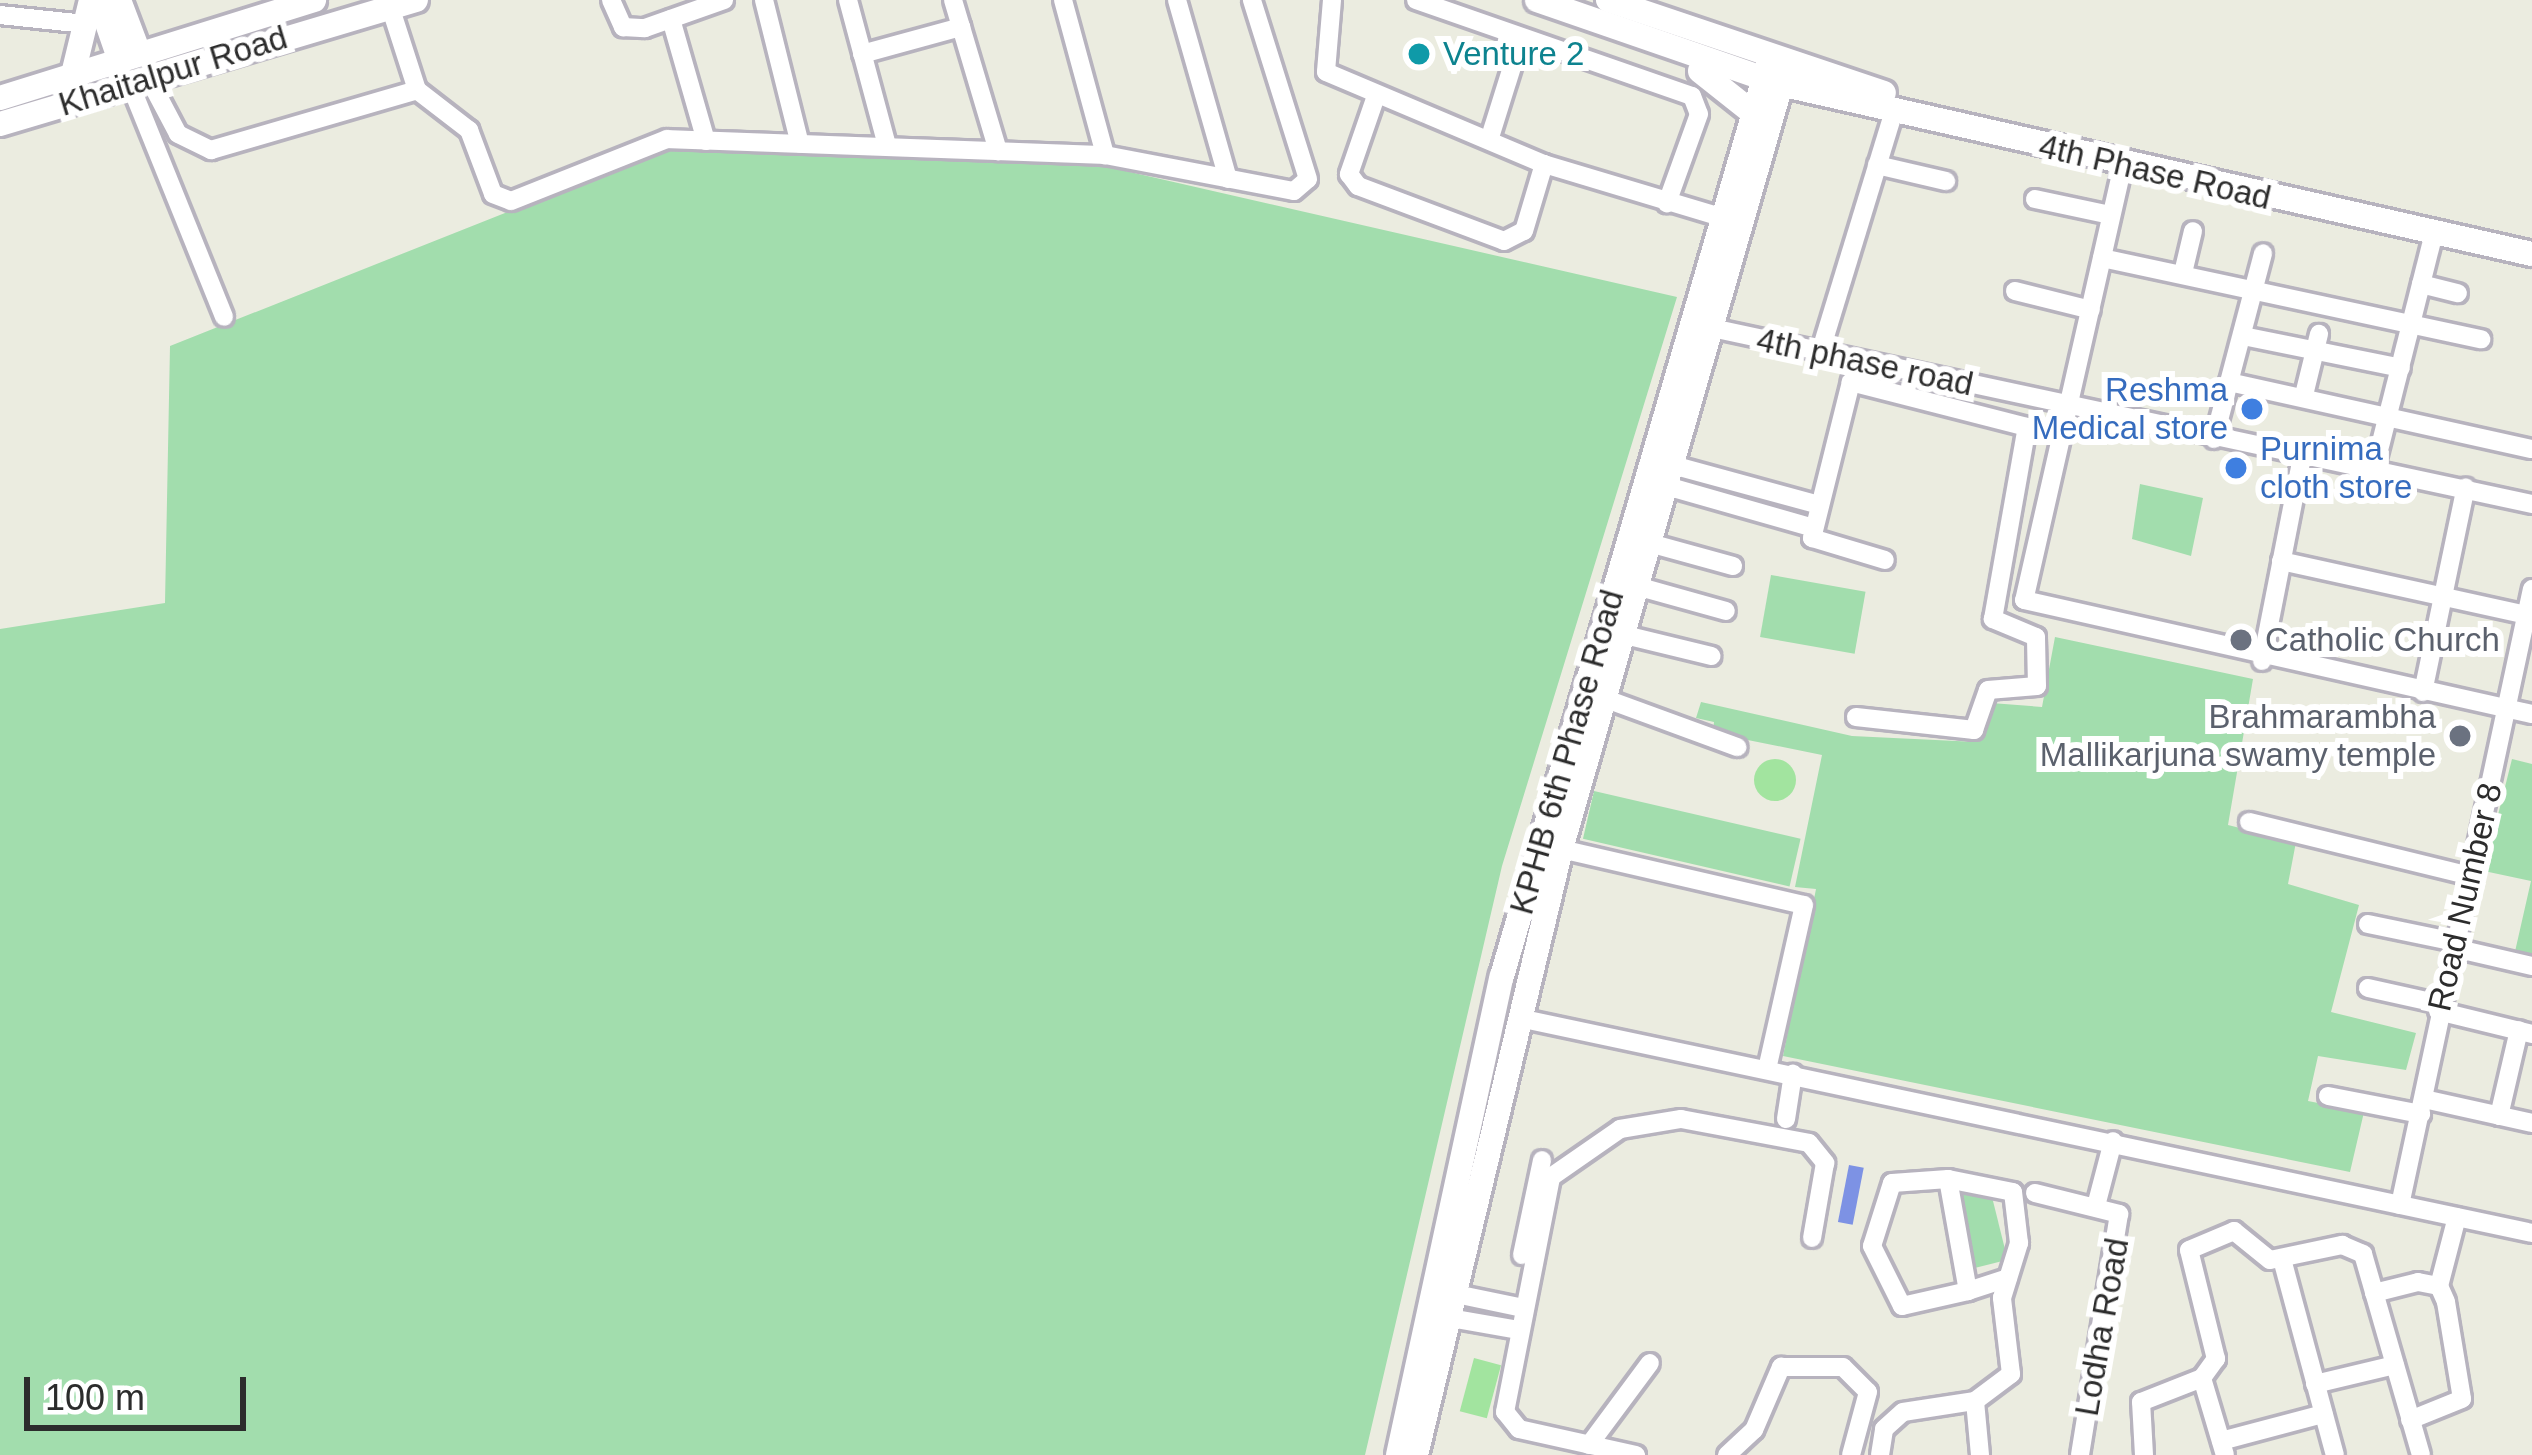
<!DOCTYPE html>
<html>
<head>
<meta charset="utf-8">
<style>
	body { margin:0 }
	#map { position:relative; width:2532px; height:1455px; overflow:hidden; background:#ebece0; font-family:Arial,sans-serif }
	div>[style] { position:absolute }
	.green>* { inset:0; background:#a2ddad; transform-origin:0 0 }
	.pitch>* { inset:0; background:#a2e49f; transform-origin:0 0 }
	.round { border-radius:50% }
	.water>* { inset:0; background:#7d92e4; transform-origin:0 0 }
	.roads { filter:drop-shadow(3px 0 #b7b3be) drop-shadow(-3px 0 #b7b3be) drop-shadow(0 3px #b7b3be) drop-shadow(0 -3px #b7b3be) }
	.street>* { height:18px; margin:-9px; padding:0 9px; transform-origin:9px; border-radius:9px; background:#fff }
	.secondary>* { height:24px; margin:-12px; padding:0 12px; transform-origin:12px; border-radius:12px; background:#fff }
	.dots>* { width:33px; height:33px; translate:-50% -50%; box-sizing:border-box; border:6px solid #fff; border-radius:50% }
	span { translate:-50% -50%; white-space:nowrap; text-align:center; line-height:1.15; -webkit-text-stroke:12px #fff; paint-order:stroke }
	.culture-label { font-size:33px; color:#0d838f }
	.left { translate:0 -50%; text-align:left }
	.street-label { font-size:33px; color:#2c2c2c }
	.shop-label { font-size:33px; color:#366cbe }
	.right { translate:-100% -50%; text-align:right }
	.worship-label { font-size:33px; color:#5b616d }
	.scale { position:absolute; left:24px; top:1377px; width:222px; height:54px; box-sizing:border-box; border:6px solid #2c2c2c; border-top:0; padding-left:15px; font-size:36px; line-height:42px; white-space:nowrap; color:#2c2c2c; -webkit-text-stroke:9px #fff; paint-order:stroke }
</style>
</head>
<body>
<div id="map">
	<div class="green">
		<i style="clip-path:polygon(666px 149px,1095px 164px,1677px 297px,1502px 866px,1365px 1455px,0 1455px,0 629px,165px 603px,170px 346px)"></i>
		<i style="clip-path:polygon(2140px 484px,2203px 498px,2191px 556px,2132px 539px)"></i>
		<i style="left:1771px;top:575px;width:96px;height:63px;rotate:10deg"></i>
		<i style="clip-path:polygon(2055px 637px,2253px 679px,2228px 825px,2296px 842px,2288px 884px,2359px 905px,2331px 1012px,2416px 1033px,2406px 1070px,2318px 1056px,2308px 1101px,2364px 1112px,2350px 1172px,1783px 1056px,1816px 889px,1795px 887px,1822px 755px,1713px 733px,1714px 722px,1696px 718px,1701px 702px,1852px 736px,1977px 742px,1991px 703px,2042px 707px)"></i>
		<i style="clip-path:polygon(2512px 759px,2532px 764px,2532px 960px,2514px 956px,2531px 881px,2484px 871px)"></i>
		<i style="left:1594px;top:791px;width:212px;height:49px;rotate:13deg"></i>
		<i style="left:1989px;top:1185px;width:77px;height:36px;rotate:76deg"></i>
	</div>
	<div class="pitch">
		<i class="round" style="left:1754px;top:759px;width:42px;height:42px"></i>
		<i style="left:1474px;top:1358px;width:28px;height:55px;rotate:15deg"></i>
	</div>
	<div class="water">
		<i style="left:1849px;top:1165px;width:15px;height:58px;rotate:11deg"></i>
	</div>
	<div class="roads">
		<div class="street">
			<i style="left:388px;top:0;width:95px;rotate:72.1deg"></i>
			<i style="left:417px;top:90px;width:66px;rotate:37.6deg"></i>
			<i style="left:469px;top:130px;width:68px;rotate:69.4deg"></i>
			<i style="left:493px;top:194px;width:19px;rotate:21deg"></i>
			<i style="left:511px;top:201px;width:168px;rotate:-21.7deg"></i>
			<i style="left:667px;top:139px;width:438px;rotate:2.1deg"></i>
			<i style="left:1105px;top:155px;width:192px;rotate:10.8deg"></i>
			<i style="left:1294px;top:191px;width:18px;rotate:-41deg"></i>
			<i style="left:1308px;top:179px;width:188px;rotate:-107.4deg"></i>
			<i style="left:611px;top:0;width:30px;rotate:66deg"></i>
			<i style="left:623px;top:27px;width:22px;rotate:3deg"></i>
			<i style="left:645px;top:28px;width:84px;rotate:-19.5deg"></i>
			<i style="left:764px;top:0;width:148px;rotate:76deg"></i>
			<i style="left:848px;top:0;width:151px;rotate:75deg"></i>
			<i style="left:953px;top:0;width:158px;rotate:73.4deg"></i>
			<i style="left:1063px;top:0;width:161px;rotate:74.8deg"></i>
			<i style="left:1177px;top:0;width:186px;rotate:74.1deg"></i>
			<i style="left:1332px;top:0;width:72px;rotate:94.8deg"></i>
			<i style="left:1326px;top:72px;width:237px;rotate:22.9deg"></i>
			<i style="left:1544px;top:164px;width:185px;rotate:16.7deg"></i>
			<i style="left:1416px;top:0;width:292px;rotate:19.2deg"></i>
			<i style="left:1692px;top:96px;width:19px;rotate:69deg"></i>
			<i style="left:1699px;top:114px;width:95px;rotate:109.8deg"></i>
			<i style="left:0;top:15px;width:85px;rotate:6deg"></i>
			<i style="left:671px;top:19px;width:127px;rotate:74deg"></i>
			<i style="left:862px;top:54px;width:103px;rotate:-15.3deg"></i>
			<i style="left:148px;top:77px;width:64px;rotate:62.2deg"></i>
			<i style="left:178px;top:134px;width:37px;rotate:26deg"></i>
			<i style="left:211px;top:150px;width:215px;rotate:-16.2deg"></i>
			<i style="left:130px;top:84px;width:251px;rotate:68deg"></i>
			<i style="left:1376px;top:96px;width:83px;rotate:109.1deg"></i>
			<i style="left:1349px;top:174px;width:15px;rotate:53deg"></i>
			<i style="left:1358px;top:186px;width:156px;rotate:20.6deg"></i>
			<i style="left:1504px;top:241px;width:22px;rotate:-27deg"></i>
			<i style="left:1524px;top:231px;width:70px;rotate:-73.4deg"></i>
			<i style="left:1491px;top:134px;width:101px;rotate:-72.6deg"></i>
			<i style="left:1877px;top:165px;width:71px;rotate:13.1deg"></i>
			<i style="left:2123px;top:165px;width:446px;rotate:102.8deg"></i>
			<i style="left:2024px;top:600px;width:521px;rotate:12.65deg"></i>
			<i style="left:2035px;top:199px;width:77px;rotate:12deg"></i>
			<i style="left:2102px;top:258px;width:388px;rotate:12.1deg"></i>
			<i style="left:2183px;top:273px;width:43px;rotate:-76.6deg"></i>
			<i style="left:2421px;top:284px;width:38px;rotate:14deg"></i>
			<i style="left:2015px;top:291px;width:78px;rotate:14deg"></i>
			<i style="left:1698px;top:325px;width:853px;rotate:12.11deg"></i>
			<i style="left:2243px;top:336px;width:161px;rotate:11.4deg"></i>
			<i style="left:1820px;top:353px;width:253px;rotate:-73deg"></i>
			<i style="left:2229px;top:382px;width:310px;rotate:12.5deg"></i>
			<i style="left:2304px;top:395px;width:63px;rotate:-76.2deg"></i>
			<i style="left:2214px;top:439px;width:192px;rotate:-75.2deg"></i>
			<i style="left:1676px;top:466px;width:149px;rotate:15.2deg"></i>
			<i style="left:2375px;top:466px;width:241px;rotate:-75.8deg"></i>
			<i style="left:1670px;top:487px;width:150px;rotate:15.9deg"></i>
			<i style="left:1653px;top:544px;width:83px;rotate:15.4deg"></i>
			<i style="left:2281px;top:561px;width:252px;rotate:12.4deg"></i>
			<i style="left:1640px;top:587px;width:89px;rotate:15.6deg"></i>
			<i style="left:1625px;top:635px;width:89px;rotate:13.7deg"></i>
			<i style="left:2262px;top:661px;width:207px;rotate:-78.9deg"></i>
			<i style="left:2423px;top:692px;width:209px;rotate:-78.2deg"></i>
			<i style="left:1606px;top:699px;width:140px;rotate:20.1deg"></i>
			<i style="left:1856px;top:717px;width:119px;rotate:6.3deg"></i>
			<i style="left:1974px;top:730px;width:42px;rotate:-70.7deg"></i>
			<i style="left:1988px;top:690px;width:49px;rotate:-4.7deg"></i>
			<i style="left:2037px;top:686px;width:49px;rotate:-91.2deg"></i>
			<i style="left:2036px;top:637px;width:47px;rotate:-157.3deg"></i>
			<i style="left:1993px;top:619px;width:195px;rotate:-80deg"></i>
			<i style="left:2027px;top:427px;width:182px;rotate:-165.7deg"></i>
			<i style="left:1851px;top:382px;width:161px;rotate:104deg"></i>
			<i style="left:1812px;top:538px;width:76px;rotate:16.8deg"></i>
			<i style="left:2249px;top:822px;width:228px;rotate:13.7deg"></i>
			<i style="left:1561px;top:849px;width:249px;rotate:13deg"></i>
			<i style="left:1804px;top:905px;width:168px;rotate:102.7deg"></i>
			<i style="left:2368px;top:924px;width:89px;rotate:11.7deg"></i>
			<i style="left:2454px;top:948px;width:80px;rotate:13deg"></i>
			<i style="left:2368px;top:988px;width:74px;rotate:12.5deg"></i>
			<i style="left:2438px;top:1011px;width:97px;rotate:13.7deg"></i>
			<i style="left:1519px;top:1018px;width:1036px;rotate:11.98deg"></i>
			<i style="left:2328px;top:1096px;width:95px;rotate:11deg"></i>
			<i style="left:2424px;top:1099px;width:111px;rotate:12.5deg"></i>
			<i style="left:2499px;top:1116px;width:88px;rotate:-76.9deg"></i>
			<i style="left:1786px;top:1119px;width:46px;rotate:-81.2deg"></i>
			<i style="left:1948px;top:1179px;width:56px;rotate:175.9deg"></i>
			<i style="left:1892px;top:1183px;width:66px;rotate:107.6deg"></i>
			<i style="left:1872px;top:1246px;width:67px;rotate:63.4deg"></i>
			<i style="left:1902px;top:1306px;width:68px;rotate:-12.8deg"></i>
			<i style="left:2035px;top:1193px;width:87px;rotate:14deg"></i>
			<i style="left:2119px;top:1214px;width:244px;rotate:99.2deg"></i>
			<i style="left:2400px;top:1205px;width:630px;rotate:-77.91deg"></i>
			<i style="left:2096px;top:1206px;width:67px;rotate:-75.3deg"></i>
			<i style="left:1522px;top:1255px;width:97px;rotate:-78.1deg"></i>
			<i style="left:2282px;top:1259px;width:203px;rotate:74.9deg"></i>
			<i style="left:2439px;top:1286px;width:71px;rotate:-75.4deg"></i>
			<i style="left:2374px;top:1293px;width:45px;rotate:-14deg"></i>
			<i style="left:2418px;top:1282px;width:21px;rotate:11deg"></i>
			<i style="left:2439px;top:1286px;width:17px;rotate:66deg"></i>
			<i style="left:2446px;top:1302px;width:98px;rotate:80.6deg"></i>
			<i style="left:2462px;top:1399px;width:56px;rotate:158deg"></i>
			<i style="left:1456px;top:1294px;width:68px;rotate:11.8deg"></i>
			<i style="left:1450px;top:1318px;width:69px;rotate:10deg"></i>
			<i style="left:2202px;top:1378px;width:80px;rotate:73.4deg"></i>
			<i style="left:2315px;top:1384px;width:82px;rotate:-13.4deg"></i>
			<i style="left:2221px;top:1441px;width:106px;rotate:-14.8deg"></i>
			<i style="left:1589px;top:1445px;width:102px;rotate:-53.4deg"></i>
			<i style="left:1636px;top:1455px;width:120px;rotate:-167.5deg"></i>
			<i style="left:1519px;top:1429px;width:22px;rotate:-129deg"></i>
			<i style="left:1505px;top:1412px;width:239px;rotate:-78.9deg"></i>
			<i style="left:1551px;top:1177px;width:84px;rotate:-34.8deg"></i>
			<i style="left:1620px;top:1129px;width:62px;rotate:-9.3deg"></i>
			<i style="left:1681px;top:1119px;width:130px;rotate:10.6deg"></i>
			<i style="left:1809px;top:1143px;width:26px;rotate:51deg"></i>
			<i style="left:1825px;top:1163px;width:76px;rotate:99.8deg"></i>
			<i style="left:1727px;top:1455px;width:37px;rotate:-43deg"></i>
			<i style="left:1754px;top:1430px;width:69px;rotate:-66.8deg"></i>
			<i style="left:1781px;top:1367px;width:62px"></i>
			<i style="left:1843px;top:1367px;width:35px;rotate:45deg"></i>
			<i style="left:1868px;top:1392px;width:65px;rotate:105.1deg"></i>
			<i style="left:1880px;top:1455px;width:26px;rotate:-81deg"></i>
			<i style="left:1884px;top:1429px;width:25px;rotate:-42deg"></i>
			<i style="left:1903px;top:1412px;width:73px;rotate:-8.7deg"></i>
			<i style="left:1980px;top:1455px;width:54px;rotate:-95.3deg"></i>
			<i style="left:1975px;top:1401px;width:45px;rotate:-36.9deg"></i>
			<i style="left:2011px;top:1374px;width:77px;rotate:-96.8deg"></i>
			<i style="left:2002px;top:1298px;width:58px;rotate:-72.8deg"></i>
			<i style="left:2019px;top:1243px;width:51px;rotate:-96.7deg"></i>
			<i style="left:2013px;top:1192px;width:66px;rotate:-168.7deg"></i>
			<i style="left:1948px;top:1179px;width:114px;rotate:79.9deg"></i>
			<i style="left:1968px;top:1291px;width:42px;rotate:-18deg"></i>
			<i style="left:2144px;top:1455px;width:53px;rotate:-93.2deg"></i>
			<i style="left:2141px;top:1402px;width:66px;rotate:-21.5deg"></i>
			<i style="left:2202px;top:1378px;width:24px;rotate:-54deg"></i>
			<i style="left:2216px;top:1359px;width:112px;rotate:-103.9deg"></i>
			<i style="left:2189px;top:1250px;width:49px;rotate:-22.9deg"></i>
			<i style="left:2234px;top:1231px;width:46px;rotate:38.9deg"></i>
			<i style="left:2270px;top:1260px;width:74px;rotate:-11.8deg"></i>
			<i style="left:2342px;top:1245px;width:23px;rotate:23deg"></i>
			<i style="left:2363px;top:1254px;width:209px;rotate:73.9deg"></i>
		</div>
		<div class="secondary">
			<i style="left:99px;top:0;width:61px;rotate:71deg"></i>
			<i style="left:119px;top:0;width:57px;rotate:69.3deg"></i>
			<i style="left:1537px;top:0;width:257px;rotate:19.1deg"></i>
			<i style="left:1780px;top:84px;width:771px;rotate:12.74deg"></i>
			<i style="left:1608px;top:0;width:291px;rotate:18.6deg"></i>
			<i style="left:1700px;top:71px;width:68px;rotate:38.4deg"></i>
			<i style="left:73px;top:74px;width:76px;rotate:-76.3deg"></i>
			<i style="left:0;top:98px;width:329px;rotate:-17.3deg"></i>
			<i style="left:0;top:124px;width:434px;rotate:-16.6deg"></i>
			<i style="left:1398px;top:1455px;width:490px;rotate:-77.8deg"></i>
			<i style="left:1502px;top:976px;width:956px;rotate:-73.73deg"></i>
			<i style="left:1416px;top:1455px;width:623px;rotate:-76.54deg"></i>
			<i style="left:1561px;top:849px;width:817px;rotate:-73.94deg"></i>
		</div>
	</div>
	<div class="dots">
		<i style="left:1419px;top:54px;background:#0f9aa8"></i>
		<i style="left:2252px;top:409px;background:#3f7fe0"></i>
		<i style="left:2236px;top:468px;background:#3f7fe0"></i>
		<i style="left:2241px;top:640px;background:#6b7280"></i>
		<i style="left:2460px;top:736px;background:#6b7280"></i>
	</div>
	<div class="culture-label">
		<span class="left" style="left:1443px;top:54px">Venture 2</span>
	</div>
	<div class="street-label">
		<span style="left:173px;top:71px;rotate:-17deg">Khaitalpur Road</span>
		<span style="left:2155px;top:172px;rotate:13deg">4th Phase Road</span>
		<span style="left:1865px;top:362px;rotate:12deg">4th phase road</span>
		<span style="left:1567px;top:752px;rotate:-74deg">KPHB 6th Phase Road</span>
		<span style="left:2465px;top:897px;rotate:-77deg">Road Number 8</span>
		<span style="left:2102px;top:1327px;rotate:-80deg">Lodha Road</span>
	</div>
	<div class="shop-label">
		<span class="right" style="left:2228px;top:409px">Reshma<br>Medical store</span>
		<span class="left" style="left:2260px;top:468px">Purnima<br>cloth store</span>
	</div>
	<div class="worship-label">
		<span class="left" style="left:2265px;top:640px">Catholic Church</span>
		<span class="right" style="left:2436px;top:736px">Brahmarambha<br>Mallikarjuna swamy temple</span>
	</div>
	<div class="scale">100 m</div>
</div>
</body>
</html>
